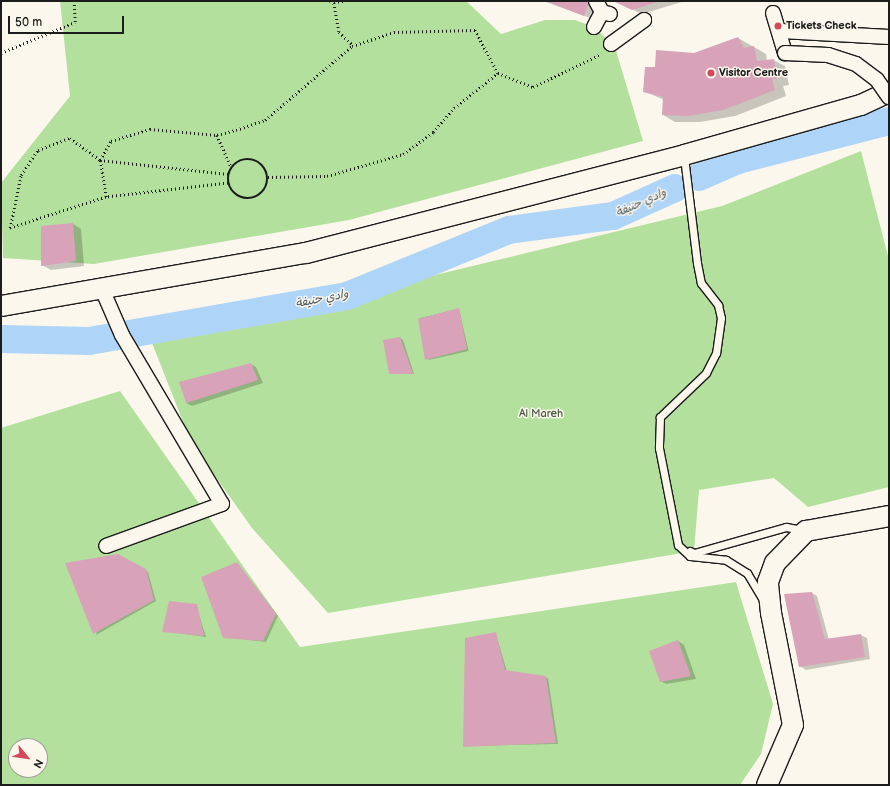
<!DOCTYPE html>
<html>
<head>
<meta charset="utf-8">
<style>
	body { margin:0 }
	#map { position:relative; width:890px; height:786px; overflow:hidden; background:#fbf7ec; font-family:"Balsamiq Sans","Playpen Sans Arabic",sans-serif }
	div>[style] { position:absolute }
	.green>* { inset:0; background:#b4e09e }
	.shadow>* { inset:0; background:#0003; transform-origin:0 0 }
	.river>* { height:28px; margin:-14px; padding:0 14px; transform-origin:14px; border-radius:14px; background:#aed5f8 }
	.building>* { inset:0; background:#d8a2b8 }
	.path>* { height:2.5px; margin-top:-1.25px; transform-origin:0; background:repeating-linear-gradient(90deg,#1c1c1c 0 1px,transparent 0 4px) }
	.path>.ring { margin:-1.25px; padding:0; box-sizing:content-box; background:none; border:2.5px solid #1c1c1c; border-radius:50% }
	.roads { filter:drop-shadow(1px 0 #1c1c1c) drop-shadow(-1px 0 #1c1c1c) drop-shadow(0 1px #1c1c1c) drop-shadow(0 -1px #1c1c1c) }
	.lane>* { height:7px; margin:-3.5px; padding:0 3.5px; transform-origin:3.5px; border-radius:3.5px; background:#fbf7ec }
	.street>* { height:14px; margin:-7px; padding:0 7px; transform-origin:7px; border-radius:7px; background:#fbf7ec }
	.secondary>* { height:20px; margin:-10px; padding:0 10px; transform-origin:10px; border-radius:10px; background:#fbf7ec }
	.bridges { filter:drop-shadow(1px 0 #1c1c1c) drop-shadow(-1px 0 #1c1c1c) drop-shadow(0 1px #1c1c1c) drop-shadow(0 -1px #1c1c1c) }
	.street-bridge>* { height:14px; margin:-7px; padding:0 7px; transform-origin:7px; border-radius:7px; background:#fbf7ec }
	.dots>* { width:11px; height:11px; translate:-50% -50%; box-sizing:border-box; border:2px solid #fbf7ec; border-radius:50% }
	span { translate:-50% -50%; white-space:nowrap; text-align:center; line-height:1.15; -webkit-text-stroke:3px #fbf7ec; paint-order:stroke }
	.poi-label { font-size:11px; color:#1c1c1c; font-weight:700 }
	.left { translate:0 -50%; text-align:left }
	.park-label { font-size:11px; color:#4a5743 }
	.water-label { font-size:12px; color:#48545e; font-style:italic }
	.frame { position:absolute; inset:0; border:2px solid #1c1c1c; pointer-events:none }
	.north { position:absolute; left:8px; top:738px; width:40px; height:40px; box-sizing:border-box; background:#fbf7ec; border:1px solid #a29f99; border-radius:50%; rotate:119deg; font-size:11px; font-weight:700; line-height:16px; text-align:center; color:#1c1c1c }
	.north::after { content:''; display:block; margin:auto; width:14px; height:18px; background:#d1495b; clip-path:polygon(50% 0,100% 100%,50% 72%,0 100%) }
	.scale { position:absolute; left:8px; top:16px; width:116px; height:18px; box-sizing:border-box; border:2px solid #1c1c1c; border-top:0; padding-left:5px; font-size:12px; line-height:14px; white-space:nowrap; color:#1c1c1c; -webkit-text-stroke:3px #fbf7ec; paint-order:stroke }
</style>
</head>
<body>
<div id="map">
	<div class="green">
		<i style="clip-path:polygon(60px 1px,466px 1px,501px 34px,545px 20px,575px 20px,594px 27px,615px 47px,643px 141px,349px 220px,94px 264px,3px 258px,1px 183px,70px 96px)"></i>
		<i style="clip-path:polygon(861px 151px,889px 260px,889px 487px,808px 507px,774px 478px,699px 490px,694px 551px,328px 613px,252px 528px,191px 442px,152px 343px,722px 206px)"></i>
		<i style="clip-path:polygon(evenodd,120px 391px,300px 647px,736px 582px,773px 704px,761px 754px,740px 785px,1px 785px,1px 428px,120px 391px,16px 746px,40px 746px,40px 770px,16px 770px,16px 746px)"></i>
	</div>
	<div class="shadow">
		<i style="clip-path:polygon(543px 1px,596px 1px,590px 18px)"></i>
		<i style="clip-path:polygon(614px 1px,685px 1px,642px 14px)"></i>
		<i style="clip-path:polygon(738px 38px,766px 54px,767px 61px,773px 60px,785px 66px,789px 85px,783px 86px,786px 96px,735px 116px,700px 122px,675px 122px,663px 115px,664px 100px,644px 91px,656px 68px)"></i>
		<i style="clip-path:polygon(73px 224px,81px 229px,84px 266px,51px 270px,42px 265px)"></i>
		<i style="left:459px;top:309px;width:43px;height:41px;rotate:77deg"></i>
		<i style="clip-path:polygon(400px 338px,403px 340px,414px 374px,390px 373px)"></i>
		<i style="clip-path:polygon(250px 364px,256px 367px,263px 383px,192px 406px,186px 403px)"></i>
		<i style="clip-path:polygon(118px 555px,148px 572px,156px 601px,96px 635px)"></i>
		<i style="clip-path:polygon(237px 563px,278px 616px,266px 642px,223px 637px)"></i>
		<i style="clip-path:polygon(812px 593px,817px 596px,829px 640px,861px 635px,867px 638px,870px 659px,806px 670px,800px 666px)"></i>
		<i style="clip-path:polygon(196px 605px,206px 637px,163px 631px)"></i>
		<i style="clip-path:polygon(496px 634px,507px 672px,548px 678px,558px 744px,464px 746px)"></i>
		<i style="clip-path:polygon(678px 641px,684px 645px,696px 679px,666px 684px,661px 681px)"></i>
	</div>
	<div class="river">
		<i style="left:699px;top:177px;width:43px;rotate:-23.6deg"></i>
		<i style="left:738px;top:160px;width:156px;rotate:-14.5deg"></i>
		<i style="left:1px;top:339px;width:88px;rotate:1.3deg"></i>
		<i style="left:89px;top:341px;width:262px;rotate:-9.9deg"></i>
		<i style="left:347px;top:296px;width:175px;rotate:-22.2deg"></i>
		<i style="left:509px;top:230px;width:105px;rotate:-7.7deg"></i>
		<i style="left:613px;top:216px;width:68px;rotate:-24.3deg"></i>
	</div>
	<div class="building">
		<i style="clip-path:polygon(546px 1px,589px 1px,584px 16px)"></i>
		<i style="clip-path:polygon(613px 1px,660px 1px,632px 10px)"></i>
		<i style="clip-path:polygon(738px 37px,744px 48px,754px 46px,757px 61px,774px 59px,777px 79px,772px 79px,775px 90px,723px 110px,688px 116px,662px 115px,663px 97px,643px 92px,645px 67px,655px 67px,656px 50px,694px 53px)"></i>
		<i style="clip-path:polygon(73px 223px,76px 261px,41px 266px,41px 226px)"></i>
		<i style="clip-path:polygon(459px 308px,467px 349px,425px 360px,418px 319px)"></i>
		<i style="clip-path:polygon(400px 337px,413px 374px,389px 374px,383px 340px)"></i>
		<i style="clip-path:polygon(251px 363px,258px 380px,186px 403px,179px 382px)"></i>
		<i style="clip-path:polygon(118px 554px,146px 569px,154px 600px,93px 634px,65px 563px)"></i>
		<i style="clip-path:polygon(237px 562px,276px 614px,263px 641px,223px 638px,201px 577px)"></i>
		<i style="clip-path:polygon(812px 592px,825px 639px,861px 634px,865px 657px,799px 667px,784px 594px)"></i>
		<i style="clip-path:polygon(169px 601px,197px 604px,204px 636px,162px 632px)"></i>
		<i style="clip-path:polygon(496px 632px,505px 670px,546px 676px,556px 743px,463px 747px,465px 638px)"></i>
		<i style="clip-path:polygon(678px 640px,691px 676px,660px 682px,649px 651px)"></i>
	</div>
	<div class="path">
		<i style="left:330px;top:1px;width:4px;rotate:27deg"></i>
		<i style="left:334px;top:3px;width:29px;rotate:80deg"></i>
		<i style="left:339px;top:32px;width:19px;rotate:43deg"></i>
		<i style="left:334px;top:2px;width:10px;rotate:-6deg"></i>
		<i style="left:1px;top:53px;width:80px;rotate:-22.7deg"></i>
		<i style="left:75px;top:22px;width:21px;rotate:-93deg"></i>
		<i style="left:217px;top:135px;width:35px;rotate:66deg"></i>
		<i class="ring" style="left:228px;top:159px;width:37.5px;height:37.5px"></i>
		<i style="left:268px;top:177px;width:59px;rotate:-1deg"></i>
		<i style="left:327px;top:176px;width:79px;rotate:-16.1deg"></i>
		<i style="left:403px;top:154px;width:37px;rotate:-36deg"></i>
		<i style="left:433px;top:132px;width:32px;rotate:-49deg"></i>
		<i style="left:454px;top:108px;width:56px;rotate:-38.5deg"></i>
		<i style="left:228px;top:183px;width:123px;rotate:173.5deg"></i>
		<i style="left:106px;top:197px;width:101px;rotate:162.1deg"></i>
		<i style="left:10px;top:228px;width:54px;rotate:-78.3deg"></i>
		<i style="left:21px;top:175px;width:30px;rotate:-56deg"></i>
		<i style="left:38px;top:150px;width:34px;rotate:-21deg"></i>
		<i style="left:70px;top:138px;width:37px;rotate:36deg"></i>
		<i style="left:100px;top:160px;width:22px;rotate:-60deg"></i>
		<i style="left:111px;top:141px;width:41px;rotate:-17.1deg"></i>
		<i style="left:150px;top:129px;width:67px;rotate:5.1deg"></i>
		<i style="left:217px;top:135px;width:20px;rotate:-15deg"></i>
		<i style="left:236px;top:130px;width:31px;rotate:-19deg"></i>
		<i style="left:265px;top:120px;width:114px;rotate:-40.4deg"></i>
		<i style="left:352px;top:46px;width:44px;rotate:-18.4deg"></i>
		<i style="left:394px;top:32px;width:81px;rotate:-1.4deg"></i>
		<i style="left:475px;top:30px;width:49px;rotate:61.9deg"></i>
		<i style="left:498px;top:73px;width:38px;rotate:22deg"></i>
		<i style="left:533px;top:87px;width:76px;rotate:-25.9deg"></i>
		<i style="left:106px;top:197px;width:37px;rotate:-99deg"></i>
		<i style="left:100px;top:160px;width:129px;rotate:6.2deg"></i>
	</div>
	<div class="roads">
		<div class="lane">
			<i style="left:684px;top:157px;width:107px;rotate:83deg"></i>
			<i style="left:697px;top:263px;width:20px;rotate:79deg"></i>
			<i style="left:701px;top:283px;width:28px;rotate:52deg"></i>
			<i style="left:718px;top:305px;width:13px;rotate:77deg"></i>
			<i style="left:721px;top:318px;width:35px;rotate:98deg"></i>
			<i style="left:716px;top:353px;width:22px;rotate:117deg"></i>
			<i style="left:706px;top:373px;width:64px;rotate:136.3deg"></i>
			<i style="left:660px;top:417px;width:31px;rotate:92deg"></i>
			<i style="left:659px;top:448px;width:99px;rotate:78.9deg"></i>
			<i style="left:678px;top:545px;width:16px;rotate:43deg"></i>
			<i style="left:690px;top:556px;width:36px;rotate:6deg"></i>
			<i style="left:726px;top:560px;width:25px;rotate:32deg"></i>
			<i style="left:747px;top:573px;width:29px;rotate:59deg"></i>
			<i style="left:690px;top:551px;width:4px;rotate:27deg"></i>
			<i style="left:694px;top:553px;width:96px;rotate:-15.8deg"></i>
			<i style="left:786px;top:527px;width:17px;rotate:10deg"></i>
		</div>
		<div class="street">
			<i style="left:596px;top:1px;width:13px;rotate:61deg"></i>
			<i style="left:602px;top:12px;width:8px;rotate:14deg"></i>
			<i style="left:773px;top:13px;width:42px;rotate:73.3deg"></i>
			<i style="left:594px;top:27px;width:17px;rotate:-62deg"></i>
			<i style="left:781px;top:31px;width:108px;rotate:3.2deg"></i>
			<i style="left:611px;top:44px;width:41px;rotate:-36deg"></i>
			<i style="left:102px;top:289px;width:50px;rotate:66.5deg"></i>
			<i style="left:122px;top:335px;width:196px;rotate:59.4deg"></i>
			<i style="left:222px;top:504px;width:123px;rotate:160.1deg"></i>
		</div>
		<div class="secondary">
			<i style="left:1px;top:306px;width:310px;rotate:-9.9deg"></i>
			<i style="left:306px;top:253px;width:390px;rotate:-14.5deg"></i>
			<i style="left:684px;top:155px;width:184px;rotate:-15.8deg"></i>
			<i style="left:861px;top:105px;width:31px;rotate:-25deg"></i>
			<i style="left:767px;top:785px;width:65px;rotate:-66.6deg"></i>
			<i style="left:793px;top:725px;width:114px;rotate:-101.1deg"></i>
			<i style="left:771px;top:613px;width:31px;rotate:-96deg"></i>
			<i style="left:768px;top:582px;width:20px;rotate:-70deg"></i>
			<i style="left:775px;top:563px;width:45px;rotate:-45.9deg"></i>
			<i style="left:806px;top:531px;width:84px;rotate:-10.2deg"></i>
		</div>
	</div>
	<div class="bridges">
		<div class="street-bridge">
			<i style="left:785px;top:53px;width:43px;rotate:2.7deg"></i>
			<i style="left:828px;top:55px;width:29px;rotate:18deg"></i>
			<i style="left:856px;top:64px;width:26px;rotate:37deg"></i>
			<i style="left:877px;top:80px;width:21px;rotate:55deg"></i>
		</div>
	</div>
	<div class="dots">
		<i style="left:778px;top:26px;background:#d1495b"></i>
		<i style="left:711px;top:73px;background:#d1495b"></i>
	</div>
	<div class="poi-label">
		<span class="left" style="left:786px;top:26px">Tickets Check</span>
		<span class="left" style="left:719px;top:73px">Visitor Centre</span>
	</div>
	<div class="park-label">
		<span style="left:541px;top:414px">Al Mareh</span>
	</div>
	<div class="water-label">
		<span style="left:641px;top:203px;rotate:-24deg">وادي حنيفة</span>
		<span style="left:322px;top:299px;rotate:-11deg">وادي حنيفة</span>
	</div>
	<div class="frame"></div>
	<div class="north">N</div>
	<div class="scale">50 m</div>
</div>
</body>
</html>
